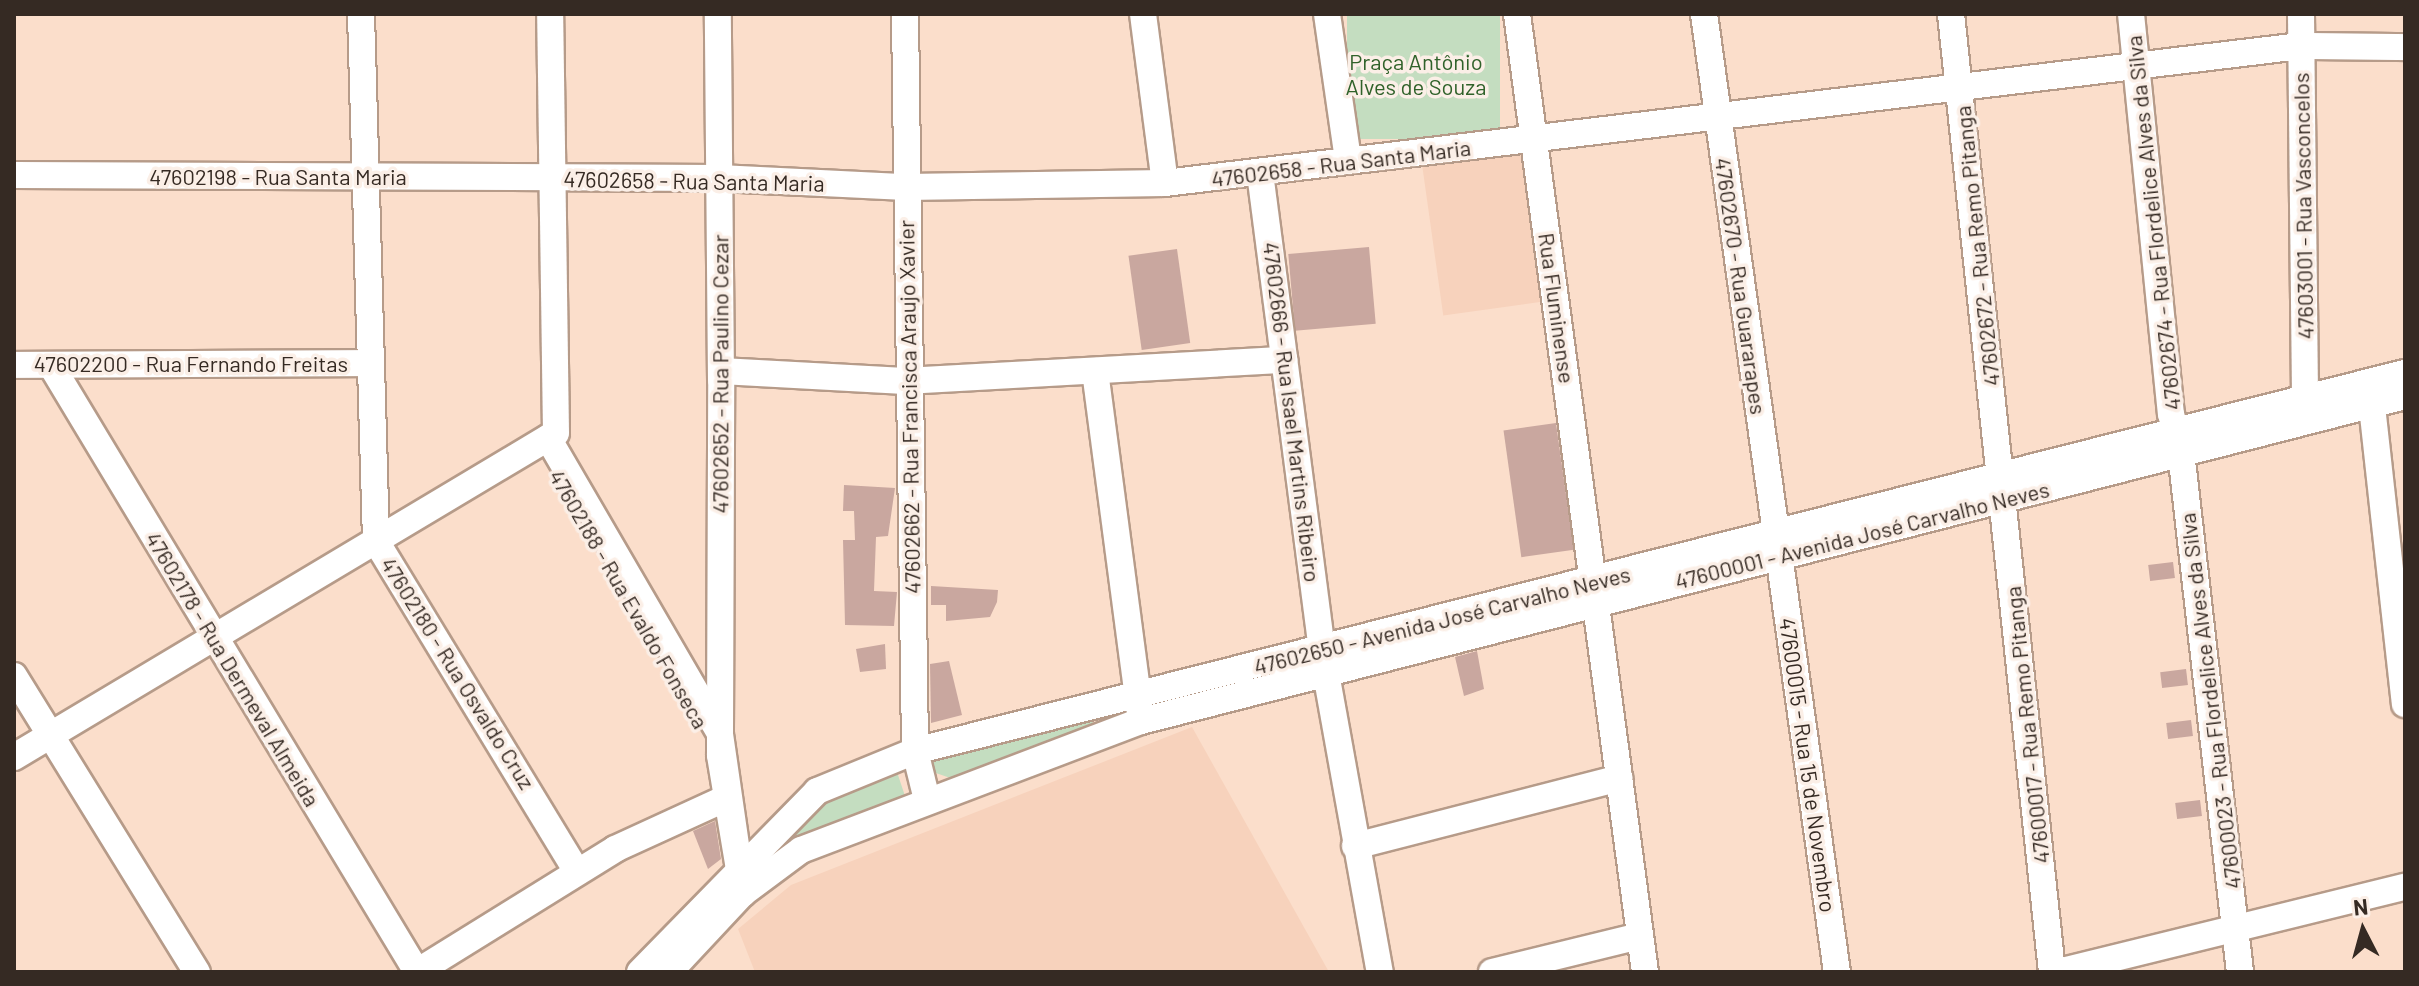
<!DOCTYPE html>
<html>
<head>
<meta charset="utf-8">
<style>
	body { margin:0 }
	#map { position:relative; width:2419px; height:986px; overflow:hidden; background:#fbdecb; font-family:Barlow,sans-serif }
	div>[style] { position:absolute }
	.built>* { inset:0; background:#f7d2bc; transform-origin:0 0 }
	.green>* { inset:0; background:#c4ddc0; transform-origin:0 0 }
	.building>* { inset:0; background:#c9a79f; transform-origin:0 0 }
	.roads { filter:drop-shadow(2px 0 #b69b89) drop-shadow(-2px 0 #b69b89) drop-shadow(0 2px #b69b89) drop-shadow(0 -2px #b69b89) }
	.minor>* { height:26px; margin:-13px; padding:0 13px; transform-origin:13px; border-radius:13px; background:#fff }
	span { translate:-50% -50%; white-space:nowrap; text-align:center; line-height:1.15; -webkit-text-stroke:7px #fbefe7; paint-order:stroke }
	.park-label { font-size:22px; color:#30622a }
	.street-label { font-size:22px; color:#352a23 }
	.frame { position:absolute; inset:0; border:16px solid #352a23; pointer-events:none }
	.north { position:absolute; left:2323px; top:890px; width:80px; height:80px; -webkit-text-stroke:6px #fbefe7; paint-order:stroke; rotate:354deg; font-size:22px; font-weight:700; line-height:32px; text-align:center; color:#352a23 }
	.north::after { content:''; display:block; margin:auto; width:28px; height:36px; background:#352a23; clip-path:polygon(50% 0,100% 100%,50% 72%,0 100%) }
</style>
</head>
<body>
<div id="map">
	<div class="built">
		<i style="left:1522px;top:150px;width:153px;height:101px;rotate:82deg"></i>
		<i style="clip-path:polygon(1192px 727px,1329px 972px,755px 972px,738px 929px,791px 885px)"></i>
	</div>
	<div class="green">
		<i style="left:1347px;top:14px;width:153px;height:125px"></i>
		<i style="clip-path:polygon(1092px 718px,1094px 731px,959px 781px,930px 771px,935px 756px)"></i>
		<i style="clip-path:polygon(889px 773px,898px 775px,906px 799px,794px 841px,784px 836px,818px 804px)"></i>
	</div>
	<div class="building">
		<i style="left:1369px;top:247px;width:77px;height:81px;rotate:85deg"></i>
		<i style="left:1177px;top:249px;width:95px;height:49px;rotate:82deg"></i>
		<i style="left:1556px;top:423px;width:128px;height:53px;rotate:82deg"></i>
		<i style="clip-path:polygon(844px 485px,895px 488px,888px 536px,876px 537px,874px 591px,897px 592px,894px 626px,845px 625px,843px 540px,855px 540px,854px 511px,843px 511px)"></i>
		<i style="left:2173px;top:562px;width:16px;height:25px;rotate:83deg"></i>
		<i style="clip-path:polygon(931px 586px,998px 590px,997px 602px,990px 617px,946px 621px,946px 605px,931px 605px)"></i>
		<i style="clip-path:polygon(885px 644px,886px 669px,860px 672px,856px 649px)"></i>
		<i style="clip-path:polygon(1477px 651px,1484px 689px,1464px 696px,1455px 657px)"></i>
		<i style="clip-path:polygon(949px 661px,962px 715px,931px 723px,930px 664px)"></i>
		<i style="left:2186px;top:669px;width:16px;height:26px;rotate:83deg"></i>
		<i style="left:2191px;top:720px;width:16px;height:25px;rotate:83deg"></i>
		<i style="left:2200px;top:800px;width:16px;height:25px;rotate:83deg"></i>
		<i style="clip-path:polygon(715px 821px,721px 859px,708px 869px,693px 831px)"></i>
	</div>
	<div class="roads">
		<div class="minor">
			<i style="left:361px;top:14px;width:527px;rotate:88.37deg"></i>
			<i style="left:376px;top:541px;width:386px;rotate:58.7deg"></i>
			<i style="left:905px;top:14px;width:737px;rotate:89.22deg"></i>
			<i style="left:915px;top:751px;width:50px;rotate:76.2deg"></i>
			<i style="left:1143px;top:14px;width:170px;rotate:82.6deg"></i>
			<i style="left:1327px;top:14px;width:147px;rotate:81.8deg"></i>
			<i style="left:1517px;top:14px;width:967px;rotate:82.39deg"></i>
			<i style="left:1704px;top:14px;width:967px;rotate:82.1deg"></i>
			<i style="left:1951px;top:14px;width:963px;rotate:83.98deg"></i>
			<i style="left:2131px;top:14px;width:402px;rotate:84.3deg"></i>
			<i style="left:2171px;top:414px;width:39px;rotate:75deg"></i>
			<i style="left:2181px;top:452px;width:523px;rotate:83.53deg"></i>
			<i style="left:2301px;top:14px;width:384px;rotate:89.4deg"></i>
			<i style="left:1260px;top:173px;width:482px;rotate:82.6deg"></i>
			<i style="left:1322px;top:651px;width:326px;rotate:79.8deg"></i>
			<i style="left:14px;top:175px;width:705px;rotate:0.24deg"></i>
			<i style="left:719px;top:178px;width:187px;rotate:2.8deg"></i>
			<i style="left:906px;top:187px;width:259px;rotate:-0.9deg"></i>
			<i style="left:1165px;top:183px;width:1144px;rotate:-6.88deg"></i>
			<i style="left:2301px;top:46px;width:104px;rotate:0.6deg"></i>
			<i style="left:14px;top:365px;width:353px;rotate:-0.3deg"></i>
			<i style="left:51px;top:365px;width:709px;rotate:58.91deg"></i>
			<i style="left:721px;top:371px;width:184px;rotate:3.1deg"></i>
			<i style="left:905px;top:381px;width:380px;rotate:-3.2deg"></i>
			<i style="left:1095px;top:371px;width:345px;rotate:82.5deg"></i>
			<i style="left:2370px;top:388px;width:318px;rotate:83.7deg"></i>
			<i style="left:548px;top:438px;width:342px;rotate:59.8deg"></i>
			<i style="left:720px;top:734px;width:161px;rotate:81.8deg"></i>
			<i style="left:743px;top:893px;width:140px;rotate:-99.5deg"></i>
			<i style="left:720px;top:755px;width:21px;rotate:-90deg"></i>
			<i style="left:720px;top:734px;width:354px;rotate:-89.8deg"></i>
			<i style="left:721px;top:380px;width:366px;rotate:-90.5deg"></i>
			<i style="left:14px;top:676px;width:348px;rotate:58.3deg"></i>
			<i style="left:14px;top:757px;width:631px;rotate:-30.87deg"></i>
			<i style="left:556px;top:433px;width:419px;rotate:-90.8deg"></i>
			<i style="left:1355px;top:846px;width:273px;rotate:-14.4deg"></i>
			<i style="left:417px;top:972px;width:233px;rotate:-31.8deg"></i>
			<i style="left:615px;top:849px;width:118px;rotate:-24.6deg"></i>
			<i style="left:640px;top:972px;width:253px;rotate:-45.6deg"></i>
			<i style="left:817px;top:791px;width:106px;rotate:-22.2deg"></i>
			<i style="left:915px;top:751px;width:1537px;rotate:-14.24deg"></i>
			<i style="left:669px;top:972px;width:108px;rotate:-46.9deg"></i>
			<i style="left:743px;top:893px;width:72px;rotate:-36.6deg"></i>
			<i style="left:801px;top:850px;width:364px;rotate:-20.8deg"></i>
			<i style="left:1141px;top:721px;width:1305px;rotate:-14.42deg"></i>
			<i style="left:1492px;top:972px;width:152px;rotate:-13.7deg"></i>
			<i style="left:2058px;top:972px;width:357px;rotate:-13.8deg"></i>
		</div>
	</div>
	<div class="park-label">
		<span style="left:1416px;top:74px">Praça Antônio<br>Alves de Souza</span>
	</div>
	<div class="street-label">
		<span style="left:1341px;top:163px;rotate:-7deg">47602658 - Rua Santa Maria</span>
		<span style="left:278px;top:177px">47602198 - Rua Santa Maria</span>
		<span style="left:694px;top:181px;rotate:1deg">47602658 - Rua Santa Maria</span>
		<span style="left:2303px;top:206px;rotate:-91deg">47603001 - Rua Vasconcelos</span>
		<span style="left:2153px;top:223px;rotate:-96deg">47602674 - Rua Flordelice Alves da Silva</span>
		<span style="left:1977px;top:246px;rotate:-96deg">47602672 - Rua Remo Pitanga</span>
		<span style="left:1741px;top:286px;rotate:82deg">47602670 - Rua Guararapes</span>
		<span style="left:1557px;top:308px;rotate:82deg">Rua Fluminense</span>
		<span style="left:191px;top:364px">47602200 - Rua Fernando Freitas</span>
		<span style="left:720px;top:374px;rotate:-90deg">47602652 - Rua Paulino Cezar</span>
		<span style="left:909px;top:407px;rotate:-91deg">47602662 - Rua Francisca Araujo Xavier</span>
		<span style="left:1292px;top:412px;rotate:83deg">47602666 - Rua Isael Martins Ribeiro</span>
		<span style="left:1862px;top:535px;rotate:-14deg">47600001 - Avenida José Carvalho Neves</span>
		<span style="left:629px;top:599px;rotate:60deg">47602188 - Rua Evaldo Fonseca</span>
		<span style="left:1442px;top:620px;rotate:-14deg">47602650 - Avenida José Carvalho Neves</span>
		<span style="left:233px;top:669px;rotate:59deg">47602178 - Rua Dermeval Almeida</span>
		<span style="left:458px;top:673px;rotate:58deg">47602180 - Rua Osvaldo Cruz</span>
		<span style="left:2210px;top:701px;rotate:-97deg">47600023 - Rua Flordelice Alves da Silva</span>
		<span style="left:2027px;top:725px;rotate:-96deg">47600017 - Rua Remo Pitanga</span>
		<span style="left:1808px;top:765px;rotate:82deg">47600015 - Rua 15 de Novembro</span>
	</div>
	<div class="frame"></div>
	<div class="north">N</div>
</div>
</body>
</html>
